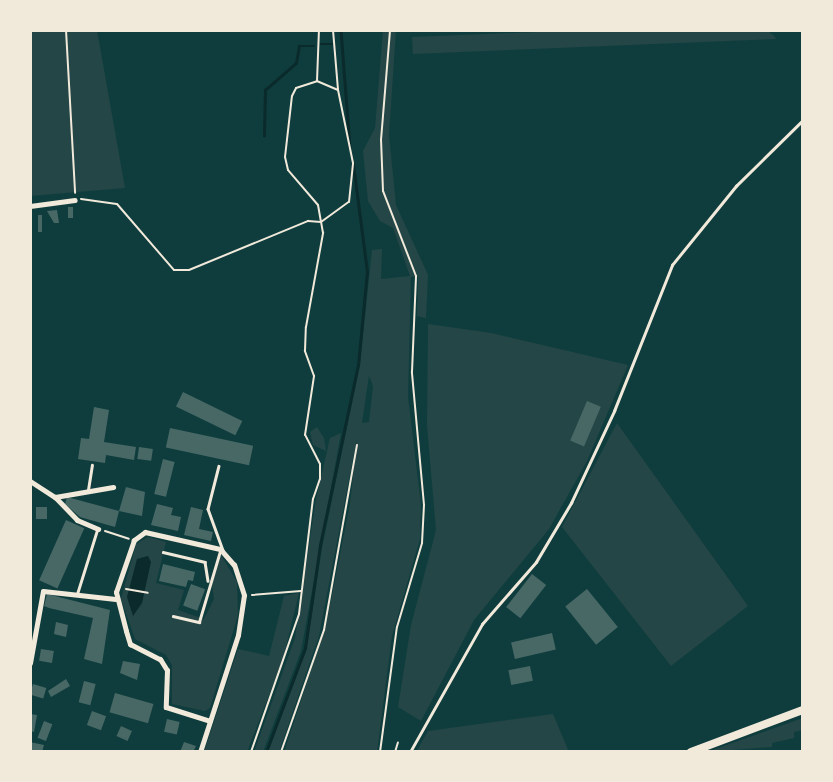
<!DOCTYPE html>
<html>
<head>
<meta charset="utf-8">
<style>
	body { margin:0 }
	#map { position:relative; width:833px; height:782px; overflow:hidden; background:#0f3d3e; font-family:"DejaVu Sans",sans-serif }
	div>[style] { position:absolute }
	.green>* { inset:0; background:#244646 }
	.water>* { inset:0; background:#0a2a2b }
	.stream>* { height:2.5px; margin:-1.25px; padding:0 1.25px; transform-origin:1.25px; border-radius:1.25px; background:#0a2a2b }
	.building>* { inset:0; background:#486865; transform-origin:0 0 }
	.path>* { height:2px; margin:-1px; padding:0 1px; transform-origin:1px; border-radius:1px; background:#f1e9da }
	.service>* { height:2.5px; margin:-1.25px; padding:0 1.25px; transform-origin:1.25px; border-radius:1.25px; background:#f1e9da }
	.minor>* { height:5px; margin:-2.5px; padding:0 2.5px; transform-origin:2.5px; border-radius:2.5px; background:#f1e9da }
	.primary>* { height:8px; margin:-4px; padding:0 4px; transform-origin:4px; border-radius:4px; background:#f1e9da }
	span { translate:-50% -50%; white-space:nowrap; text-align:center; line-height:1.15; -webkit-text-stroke:6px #f1e9da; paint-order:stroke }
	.frame { position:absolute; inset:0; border:32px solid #f1e9da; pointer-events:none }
</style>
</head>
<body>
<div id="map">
	<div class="green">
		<i style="clip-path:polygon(30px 30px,97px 30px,125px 188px,30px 196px)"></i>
		<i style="clip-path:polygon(evenodd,383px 30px,396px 30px,389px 135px,396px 205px,428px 275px,426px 318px,417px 316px,418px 277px,411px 277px,408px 397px,421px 505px,420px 539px,392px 636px,377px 752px,284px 752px,326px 625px,350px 504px,357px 438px,319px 636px,279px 752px,268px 752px,307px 647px,322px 548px,360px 365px,372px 250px,382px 249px,381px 279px,410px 276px,393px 228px,380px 221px,368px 201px,363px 151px,375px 128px,383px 30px,369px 376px,373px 386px,369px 422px,362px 423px,369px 376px)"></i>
		<i style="clip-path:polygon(586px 30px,767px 30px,777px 39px,413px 54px,412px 37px)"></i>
		<i style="clip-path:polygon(428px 324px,491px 333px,628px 365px,587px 461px,549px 529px,474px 620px,421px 721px,398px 707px,411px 625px,436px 530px,427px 426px)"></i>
		<i style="clip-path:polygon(617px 423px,748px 606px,671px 666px,562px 527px)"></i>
		<i style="clip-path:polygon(317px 427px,324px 438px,326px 451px,313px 445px,310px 432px)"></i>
		<i style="clip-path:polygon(341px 433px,301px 651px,263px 752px,254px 752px,295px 638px,316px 499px,330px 438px)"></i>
		<i style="clip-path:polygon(148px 537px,166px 542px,156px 583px,184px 590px,178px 610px,204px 619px,214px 599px,212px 584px,221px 555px,237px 582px,238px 615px,210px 708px,205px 711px,172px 704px,172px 665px,166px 655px,135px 639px,121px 599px,136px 544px)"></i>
		<i style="clip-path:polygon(299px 593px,283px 659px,247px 752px,204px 752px,238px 649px,269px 656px,284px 596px)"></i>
		<i style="clip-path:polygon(553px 714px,569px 752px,416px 752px,428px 731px)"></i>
		<i style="clip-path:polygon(803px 718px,803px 730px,794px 732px,794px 738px,772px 743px,772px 747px,707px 752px)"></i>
	</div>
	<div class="water">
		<i style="clip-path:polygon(148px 556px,151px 562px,142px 603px,133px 616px,127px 597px,137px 559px)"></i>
	</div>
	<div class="stream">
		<i style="left:341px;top:30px;width:117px;rotate:85.6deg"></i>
		<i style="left:321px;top:44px;width:11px"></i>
		<i style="left:264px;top:136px;width:46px;rotate:-88.8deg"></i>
		<i style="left:265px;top:90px;width:41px;rotate:-41.1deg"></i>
		<i style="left:296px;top:63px;width:17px;rotate:-80deg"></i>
		<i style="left:299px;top:46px;width:15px"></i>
		<i style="left:266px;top:752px;width:111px;rotate:-69.4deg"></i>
		<i style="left:305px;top:648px;width:104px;rotate:-81.7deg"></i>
		<i style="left:320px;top:545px;width:184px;rotate:-78.1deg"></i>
		<i style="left:358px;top:365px;width:93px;rotate:-84.5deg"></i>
		<i style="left:367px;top:272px;width:109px;rotate:-97.4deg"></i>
	</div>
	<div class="building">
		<i style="left:68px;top:207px;width:5px;height:11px"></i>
		<i style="clip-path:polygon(57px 210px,59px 223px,54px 223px,47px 211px)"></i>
		<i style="left:38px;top:215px;width:4px;height:17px"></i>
		<i style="left:183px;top:392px;width:66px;height:16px;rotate:26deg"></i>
		<i style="left:587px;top:401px;width:15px;height:43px;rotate:23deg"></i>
		<i style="clip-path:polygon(94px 407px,109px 410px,104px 442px,136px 447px,134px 460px,106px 455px,105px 463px,78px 459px,81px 438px,89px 439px)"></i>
		<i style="left:170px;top:428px;width:85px;height:20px;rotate:12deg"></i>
		<i style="left:139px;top:447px;width:14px;height:12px;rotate:8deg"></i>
		<i style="left:163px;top:459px;width:12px;height:36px;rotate:14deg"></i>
		<i style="clip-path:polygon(126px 487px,145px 492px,142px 516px,119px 511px)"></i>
		<i style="clip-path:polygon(67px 497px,119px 511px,115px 527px,80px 517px,65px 504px)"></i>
		<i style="clip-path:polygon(157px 504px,173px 508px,171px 515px,181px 517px,178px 531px,151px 525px)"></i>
		<i style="left:36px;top:507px;width:11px;height:12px"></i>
		<i style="clip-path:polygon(191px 507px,203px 510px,199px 529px,213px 532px,211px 541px,184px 535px)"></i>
		<i style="left:66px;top:520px;width:20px;height:66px;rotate:24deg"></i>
		<i style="clip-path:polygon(163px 564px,195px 572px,193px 581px,188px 580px,186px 587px,159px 581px)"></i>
		<i style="left:532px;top:574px;width:18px;height:42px;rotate:38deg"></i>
		<i style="left:191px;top:584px;width:15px;height:23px;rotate:20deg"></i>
		<i style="left:587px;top:589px;width:49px;height:28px;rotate:51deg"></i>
		<i style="clip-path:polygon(47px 594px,110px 610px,102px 664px,84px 659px,93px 618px,49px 608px,44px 606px)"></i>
		<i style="clip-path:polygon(56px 622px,68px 625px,66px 637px,54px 634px)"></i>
		<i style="left:552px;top:633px;width:17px;height:42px;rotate:77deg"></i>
		<i style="left:41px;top:649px;width:13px;height:12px;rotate:9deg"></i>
		<i style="clip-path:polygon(123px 661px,140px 664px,137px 680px,120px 673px)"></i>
		<i style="left:530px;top:666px;width:15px;height:22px;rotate:79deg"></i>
		<i style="clip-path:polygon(66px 679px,70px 686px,51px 697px,48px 691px)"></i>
		<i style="left:84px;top:681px;width:12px;height:22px;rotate:14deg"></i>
		<i style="left:33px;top:684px;width:14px;height:11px;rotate:17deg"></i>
		<i style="left:115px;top:693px;width:40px;height:20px;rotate:16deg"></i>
		<i style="left:92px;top:711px;width:15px;height:15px;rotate:20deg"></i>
		<i style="clip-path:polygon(30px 714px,37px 715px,34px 732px,30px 731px)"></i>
		<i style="left:167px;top:719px;width:13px;height:13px;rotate:13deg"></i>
		<i style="left:44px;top:721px;width:9px;height:18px;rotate:21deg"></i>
		<i style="left:121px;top:726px;width:12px;height:11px;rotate:24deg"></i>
		<i style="clip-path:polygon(30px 742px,44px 745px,42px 752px,30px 751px)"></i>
		<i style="clip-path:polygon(184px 742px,196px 746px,193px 752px,180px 752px)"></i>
	</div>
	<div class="path">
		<i style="left:66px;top:30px;width:163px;rotate:86.8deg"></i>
		<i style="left:333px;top:30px;width:59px;rotate:85.2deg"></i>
		<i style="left:81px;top:199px;width:36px;rotate:8deg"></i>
		<i style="left:117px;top:204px;width:87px;rotate:49.2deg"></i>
		<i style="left:174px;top:270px;width:15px"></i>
		<i style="left:189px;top:270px;width:129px;rotate:-22.4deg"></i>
		<i style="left:308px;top:221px;width:13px;rotate:4deg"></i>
		<i style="left:321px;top:222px;width:17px;rotate:-100deg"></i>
		<i style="left:318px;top:205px;width:46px;rotate:-130.6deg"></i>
		<i style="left:288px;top:170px;width:13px;rotate:-103deg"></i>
		<i style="left:285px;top:157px;width:61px;rotate:-83.5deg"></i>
		<i style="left:292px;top:96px;width:9px;rotate:-63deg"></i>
		<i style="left:296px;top:88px;width:22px;rotate:-18deg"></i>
		<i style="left:105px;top:531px;width:25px;rotate:18deg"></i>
		<i style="left:126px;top:589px;width:22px;rotate:10deg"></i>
		<i style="left:252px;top:595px;width:49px;rotate:-4.7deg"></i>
		<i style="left:251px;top:752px;width:146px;rotate:-70.8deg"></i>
		<i style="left:299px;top:614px;width:116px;rotate:-83.1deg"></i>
		<i style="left:313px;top:499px;width:21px;rotate:-71deg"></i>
		<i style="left:320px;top:479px;width:15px;rotate:-90deg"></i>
		<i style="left:320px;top:464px;width:33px;rotate:-117deg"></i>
		<i style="left:305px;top:435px;width:60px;rotate:-81.3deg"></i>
		<i style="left:314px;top:376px;width:27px;rotate:-110deg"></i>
		<i style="left:305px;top:351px;width:24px;rotate:-88deg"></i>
		<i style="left:306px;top:327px;width:96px;rotate:-79.7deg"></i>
		<i style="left:323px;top:233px;width:11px;rotate:-100deg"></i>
		<i style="left:321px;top:222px;width:34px;rotate:-36deg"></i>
		<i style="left:349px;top:202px;width:39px;rotate:-84deg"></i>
		<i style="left:353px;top:163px;width:75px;rotate:-101.6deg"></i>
		<i style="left:338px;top:90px;width:23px;rotate:-157deg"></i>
		<i style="left:317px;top:81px;width:51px;rotate:-87.8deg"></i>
		<i style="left:281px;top:752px;width:129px;rotate:-70.6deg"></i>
		<i style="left:324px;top:630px;width:188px;rotate:-79.9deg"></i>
		<i style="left:380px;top:752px;width:126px;rotate:-82.3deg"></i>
		<i style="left:397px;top:627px;width:88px;rotate:-73.4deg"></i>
		<i style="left:422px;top:543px;width:38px;rotate:-87deg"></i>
		<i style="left:424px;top:505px;width:134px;rotate:-95.2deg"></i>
		<i style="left:412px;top:372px;width:96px;rotate:-87.6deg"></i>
		<i style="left:416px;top:276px;width:91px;rotate:-111.2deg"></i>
		<i style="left:383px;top:191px;width:51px;rotate:-92.2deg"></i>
		<i style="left:381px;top:140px;width:110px;rotate:-85.3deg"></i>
		<i style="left:395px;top:752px;width:10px;rotate:-73deg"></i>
	</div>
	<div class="service">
		<i style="left:219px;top:466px;width:44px;rotate:104.3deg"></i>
		<i style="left:208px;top:509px;width:47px;rotate:70deg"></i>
		<i style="left:88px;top:490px;width:25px;rotate:-81deg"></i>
		<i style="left:163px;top:552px;width:43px;rotate:13.4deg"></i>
		<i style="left:205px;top:562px;width:19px;rotate:81deg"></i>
		<i style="left:77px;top:594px;width:67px;rotate:-72.6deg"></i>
		<i style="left:173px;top:616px;width:27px;rotate:13deg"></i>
		<i style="left:199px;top:622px;width:74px;rotate:-73.5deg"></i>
		<i style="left:410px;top:752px;width:147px;rotate:-60.6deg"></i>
		<i style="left:482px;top:624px;width:82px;rotate:-48.9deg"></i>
		<i style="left:536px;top:562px;width:69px;rotate:-59.3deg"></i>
		<i style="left:571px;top:503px;width:102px;rotate:-64.9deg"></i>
		<i style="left:614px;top:411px;width:157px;rotate:-68.3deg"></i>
		<i style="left:672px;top:265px;width:102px;rotate:-51deg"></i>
		<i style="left:736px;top:186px;width:94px;rotate:-44.6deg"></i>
	</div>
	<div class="minor">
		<i style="left:30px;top:206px;width:45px;rotate:-7.6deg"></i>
		<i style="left:30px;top:481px;width:30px;rotate:33deg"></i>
		<i style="left:55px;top:497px;width:59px;rotate:-9.8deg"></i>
		<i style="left:55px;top:497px;width:32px;rotate:46deg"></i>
		<i style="left:77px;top:520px;width:23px;rotate:23deg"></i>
		<i style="left:30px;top:663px;width:73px;rotate:-79.8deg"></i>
		<i style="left:43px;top:591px;width:73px;rotate:6.3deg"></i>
		<i style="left:200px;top:752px;width:123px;rotate:-72deg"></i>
		<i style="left:238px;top:635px;width:40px;rotate:-81.5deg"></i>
		<i style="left:244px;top:595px;width:32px;rotate:-108deg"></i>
		<i style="left:234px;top:565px;width:21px;rotate:-131deg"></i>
		<i style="left:220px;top:549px;width:77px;rotate:-167.2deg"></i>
		<i style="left:145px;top:532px;width:14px;rotate:144deg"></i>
		<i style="left:134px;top:540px;width:55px;rotate:109.1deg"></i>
		<i style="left:116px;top:592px;width:40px;rotate:75.6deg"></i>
		<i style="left:126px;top:631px;width:14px;rotate:73deg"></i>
		<i style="left:130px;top:644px;width:34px;rotate:27deg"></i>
		<i style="left:160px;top:659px;width:13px;rotate:58deg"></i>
		<i style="left:167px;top:670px;width:37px;rotate:92deg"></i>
		<i style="left:166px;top:707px;width:46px;rotate:17.7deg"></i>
	</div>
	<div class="primary">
		<i style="left:691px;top:752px;width:120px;rotate:-20.6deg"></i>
	</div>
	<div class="frame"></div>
</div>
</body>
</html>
